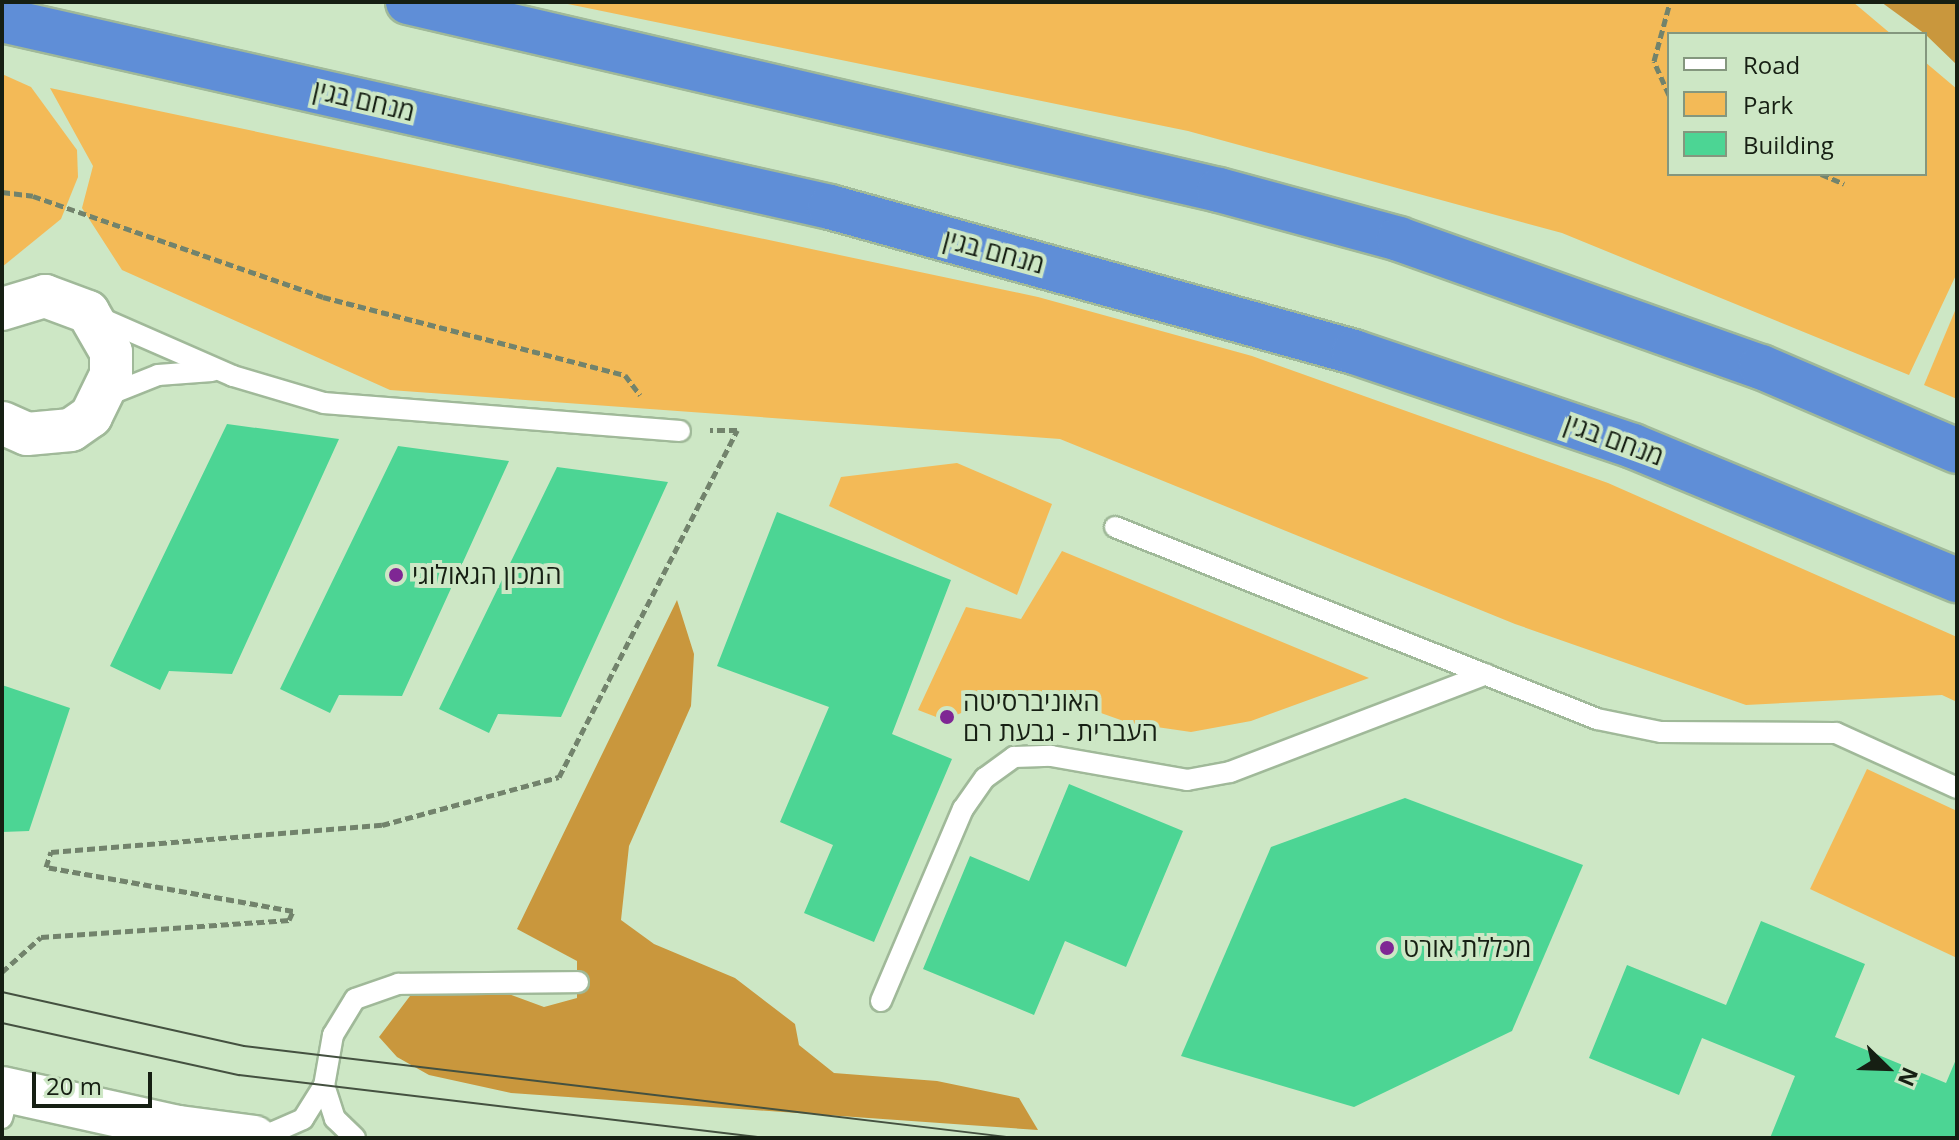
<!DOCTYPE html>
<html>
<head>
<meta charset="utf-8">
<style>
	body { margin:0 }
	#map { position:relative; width:1959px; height:1140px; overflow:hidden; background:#cde7c5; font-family:"Open Sans",Heebo,sans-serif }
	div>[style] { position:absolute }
	.green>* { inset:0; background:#f3ba57 }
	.forest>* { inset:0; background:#c9973d }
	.building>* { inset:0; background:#4cd594 }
	.path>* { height:5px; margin-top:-2.5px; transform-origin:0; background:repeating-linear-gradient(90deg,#72836c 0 8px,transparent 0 12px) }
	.roads { filter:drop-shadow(2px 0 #a0b999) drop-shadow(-2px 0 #a0b999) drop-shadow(0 2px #a0b999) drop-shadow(0 -2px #a0b999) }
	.lane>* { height:20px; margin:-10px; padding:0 10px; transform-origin:10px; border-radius:10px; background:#fff }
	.street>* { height:42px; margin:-21px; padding:0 21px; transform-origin:21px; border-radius:21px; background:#fff }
	.secondary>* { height:44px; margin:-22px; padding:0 22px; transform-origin:22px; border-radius:22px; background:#fff }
	.highway>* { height:44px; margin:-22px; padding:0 22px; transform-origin:22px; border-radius:22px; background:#5f8ed7 }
	.tram>* { height:2px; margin:-1px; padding:0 1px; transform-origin:1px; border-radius:1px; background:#445140 }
	.dots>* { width:22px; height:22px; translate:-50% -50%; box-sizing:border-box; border:4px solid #cde7c5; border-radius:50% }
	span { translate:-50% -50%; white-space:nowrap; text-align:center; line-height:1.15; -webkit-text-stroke:8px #cde7c5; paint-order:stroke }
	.street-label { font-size:26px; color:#161f13 }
	.poi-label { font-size:26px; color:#161f13 }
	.left { translate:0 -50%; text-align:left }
	.frame { position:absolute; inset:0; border:4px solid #161f13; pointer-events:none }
	.legend { position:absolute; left:1667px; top:32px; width:260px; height:144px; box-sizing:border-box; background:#cde7c5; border:2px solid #84977e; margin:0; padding:10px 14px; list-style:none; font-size:24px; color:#161f13 }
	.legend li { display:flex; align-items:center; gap:16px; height:40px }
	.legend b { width:40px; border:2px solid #84977e }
	.north { position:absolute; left:1847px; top:1028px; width:80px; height:80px; -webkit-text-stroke:6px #cde7c5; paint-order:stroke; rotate:113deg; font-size:22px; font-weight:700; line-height:32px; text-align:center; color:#161f13 }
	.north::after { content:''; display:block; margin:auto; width:28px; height:36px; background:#161f13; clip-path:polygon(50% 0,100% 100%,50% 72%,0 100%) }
	.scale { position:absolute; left:32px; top:1072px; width:120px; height:36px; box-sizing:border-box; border:4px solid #161f13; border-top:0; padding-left:10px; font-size:24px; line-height:28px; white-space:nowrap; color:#161f13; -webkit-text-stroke:6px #cde7c5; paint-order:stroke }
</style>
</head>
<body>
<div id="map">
	<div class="green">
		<i style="clip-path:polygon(558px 2px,1853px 2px,1891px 34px,1669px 34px,1669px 174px,1925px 174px,1925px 62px,1957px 89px,1957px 273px,1909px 375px,1562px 233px,1188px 131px)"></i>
		<i style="clip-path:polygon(2px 74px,31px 87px,77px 150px,78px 177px,61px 219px,2px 267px)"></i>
		<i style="clip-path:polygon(50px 88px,1038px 297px,1252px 356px,1608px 483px,1957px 637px,1957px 702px,1942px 695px,1746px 705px,1515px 624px,1060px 439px,390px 390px,122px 270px,82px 208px,93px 166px)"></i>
		<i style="clip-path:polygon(1957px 306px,1957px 399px,1924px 385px)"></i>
		<i style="clip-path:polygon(957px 463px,1052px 504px,1017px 595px,829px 506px,841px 477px)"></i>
		<i style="clip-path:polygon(1062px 551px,1369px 678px,1251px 721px,1191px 732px,1129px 723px,1045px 693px,1008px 694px,944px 720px,918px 710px,966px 607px,1021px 619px)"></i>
		<i style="clip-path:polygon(1867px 769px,1957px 811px,1957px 958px,1810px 889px)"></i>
	</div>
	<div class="forest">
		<i style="clip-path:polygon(1881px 2px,1957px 2px,1957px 65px,1925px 34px)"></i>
		<i style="clip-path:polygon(677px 600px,694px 654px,691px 706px,629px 846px,621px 920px,654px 944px,735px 978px,795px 1024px,799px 1045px,834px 1073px,937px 1081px,1019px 1098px,1038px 1130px,511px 1093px,429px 1075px,397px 1057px,379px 1037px,410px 996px,495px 989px,544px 1007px,577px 998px,577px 961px,517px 929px)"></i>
	</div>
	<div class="building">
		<i style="clip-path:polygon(227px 424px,339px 439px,232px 674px,169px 671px,160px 690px,110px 666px)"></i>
		<i style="clip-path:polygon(398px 446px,509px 461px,402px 696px,339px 695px,330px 713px,280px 689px)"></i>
		<i style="clip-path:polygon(557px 467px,668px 482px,561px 717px,498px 714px,489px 733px,439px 709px)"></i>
		<i style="clip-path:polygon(777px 512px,951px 580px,892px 734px,952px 759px,874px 942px,804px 913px,833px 845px,780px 822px,829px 707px,717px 666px)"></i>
		<i style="clip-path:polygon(2px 685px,70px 708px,29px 831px,2px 832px)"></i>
		<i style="clip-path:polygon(1069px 784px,1183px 831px,1126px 967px,1065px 941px,1034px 1015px,923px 969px,970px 856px,1029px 881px)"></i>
		<i style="clip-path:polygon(1405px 798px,1583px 865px,1512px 1031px,1354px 1107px,1181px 1056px,1271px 847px)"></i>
		<i style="clip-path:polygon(1761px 921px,1865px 964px,1835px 1037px,1946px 1083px,1957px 1057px,1957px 1138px,1770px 1138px,1795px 1076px,1702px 1038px,1679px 1095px,1589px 1058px,1627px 965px,1726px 1005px)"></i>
	</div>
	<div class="path">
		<i style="left:1669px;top:95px;width:37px;rotate:-114deg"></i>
		<i style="left:1654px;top:61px;width:61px;rotate:-74.8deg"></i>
		<i style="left:1821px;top:174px;width:25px;rotate:23deg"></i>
		<i style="left:2px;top:192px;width:31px;rotate:7deg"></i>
		<i style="left:33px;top:196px;width:307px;rotate:19.2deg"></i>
		<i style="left:323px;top:297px;width:312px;rotate:14.5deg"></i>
		<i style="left:625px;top:375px;width:25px;rotate:53deg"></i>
		<i style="left:2px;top:972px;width:52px;rotate:-41.9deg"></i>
		<i style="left:41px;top:937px;width:249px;rotate:-3.9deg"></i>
		<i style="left:289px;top:920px;width:10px;rotate:-66deg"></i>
		<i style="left:293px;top:911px;width:251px;rotate:-169.9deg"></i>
		<i style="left:46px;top:867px;width:16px;rotate:-72deg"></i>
		<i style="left:51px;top:852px;width:332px;rotate:-4.7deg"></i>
		<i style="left:382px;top:825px;width:183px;rotate:-15.2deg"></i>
		<i style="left:559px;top:777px;width:390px;rotate:-62.8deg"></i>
		<i style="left:737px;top:430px;width:27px;rotate:180deg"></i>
	</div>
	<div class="roads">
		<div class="lane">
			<i style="left:98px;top:317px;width:147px;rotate:23.6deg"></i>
			<i style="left:233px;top:376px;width:95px;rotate:16.5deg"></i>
			<i style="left:324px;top:403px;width:357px;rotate:4.5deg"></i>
			<i style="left:108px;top:395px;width:54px;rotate:-21.8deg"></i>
			<i style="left:158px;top:375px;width:54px;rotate:-4.2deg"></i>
			<i style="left:1115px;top:527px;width:519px;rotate:21.72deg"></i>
			<i style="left:1597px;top:719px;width:65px;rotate:11.5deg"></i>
			<i style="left:1661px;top:732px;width:175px;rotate:0.3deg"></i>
			<i style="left:1836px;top:733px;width:133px;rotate:24.4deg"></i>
			<i style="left:881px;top:1001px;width:209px;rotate:-66.9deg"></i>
			<i style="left:963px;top:809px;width:38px;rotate:-55deg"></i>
			<i style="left:985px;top:778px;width:36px;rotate:-36deg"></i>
			<i style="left:1014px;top:757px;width:37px;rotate:-2deg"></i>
			<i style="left:1051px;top:756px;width:138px;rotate:10deg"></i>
			<i style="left:1187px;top:780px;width:44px;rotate:-10.5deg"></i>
			<i style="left:1230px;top:772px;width:274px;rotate:-20.9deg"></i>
			<i style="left:2px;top:1118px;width:28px;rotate:-75deg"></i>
			<i style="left:260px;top:1138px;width:47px;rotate:-23.8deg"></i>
			<i style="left:303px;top:1119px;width:39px;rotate:-58deg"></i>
			<i style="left:355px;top:1138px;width:28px;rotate:-136deg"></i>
			<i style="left:335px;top:1119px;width:35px;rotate:-108deg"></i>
			<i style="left:324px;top:1086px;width:52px;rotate:-80deg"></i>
			<i style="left:333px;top:1035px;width:42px;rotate:-58.6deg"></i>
			<i style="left:355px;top:999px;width:46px;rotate:-19.2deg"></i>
			<i style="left:398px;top:984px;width:180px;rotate:-0.6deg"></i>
		</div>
		<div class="street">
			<i style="left:2px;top:309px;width:45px;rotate:-16.8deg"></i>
			<i style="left:45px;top:296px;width:46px;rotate:20.4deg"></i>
			<i style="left:88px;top:312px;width:46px;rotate:60.1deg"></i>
			<i style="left:111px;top:352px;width:23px;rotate:90deg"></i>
			<i style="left:111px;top:375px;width:46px;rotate:116deg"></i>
			<i style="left:91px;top:416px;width:24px;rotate:145deg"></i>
			<i style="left:71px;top:430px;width:44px;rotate:174.8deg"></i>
			<i style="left:27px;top:434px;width:27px;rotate:-156deg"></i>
		</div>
		<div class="secondary">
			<i style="left:2px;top:1089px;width:180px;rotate:12.5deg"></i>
			<i style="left:178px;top:1128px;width:77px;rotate:7.5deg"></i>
		</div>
		<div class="highway">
			<i style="left:408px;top:2px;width:833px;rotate:13.05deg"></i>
			<i style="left:1219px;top:190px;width:187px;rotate:15.2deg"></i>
			<i style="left:1399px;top:239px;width:384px;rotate:19.5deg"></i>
			<i style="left:1761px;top:367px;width:213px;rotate:23.2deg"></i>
			<i style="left:2px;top:20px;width:849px;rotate:12.73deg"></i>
			<i style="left:830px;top:207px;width:544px;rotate:15.47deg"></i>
			<i style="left:1354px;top:352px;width:294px;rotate:18.6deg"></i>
			<i style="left:1633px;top:446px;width:351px;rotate:22.5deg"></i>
		</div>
	</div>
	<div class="tram">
		<i style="left:2px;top:992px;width:248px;rotate:12.6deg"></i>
		<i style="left:244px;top:1046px;width:776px;rotate:6.8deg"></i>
		<i style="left:2px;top:1023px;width:243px;rotate:12.4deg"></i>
		<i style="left:239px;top:1075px;width:531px;rotate:6.82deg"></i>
	</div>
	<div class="dots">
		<i style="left:396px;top:575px;background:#7f2794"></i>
		<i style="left:947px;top:717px;background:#7f2794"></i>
		<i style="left:1387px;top:948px;background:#7f2794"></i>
	</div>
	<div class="street-label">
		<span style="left:364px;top:101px;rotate:13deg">מנחם בגין</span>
		<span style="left:994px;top:252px;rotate:15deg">מנחם בגין</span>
		<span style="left:1614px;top:440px;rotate:20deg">מנחם בגין</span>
	</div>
	<div class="poi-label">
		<span class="left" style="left:412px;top:575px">המכון הגאולוגי</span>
		<span class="left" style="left:963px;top:717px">האוניברסיטה<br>העברית - גבעת רם</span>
		<span class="left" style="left:1403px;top:948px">מכללת אורט</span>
	</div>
	<div class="frame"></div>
	<ul class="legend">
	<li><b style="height:10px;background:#fff"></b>Road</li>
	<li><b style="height:22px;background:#f3ba57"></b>Park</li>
	<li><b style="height:22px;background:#4cd594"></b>Building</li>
	</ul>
	<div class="north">N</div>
	<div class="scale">20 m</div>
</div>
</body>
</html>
